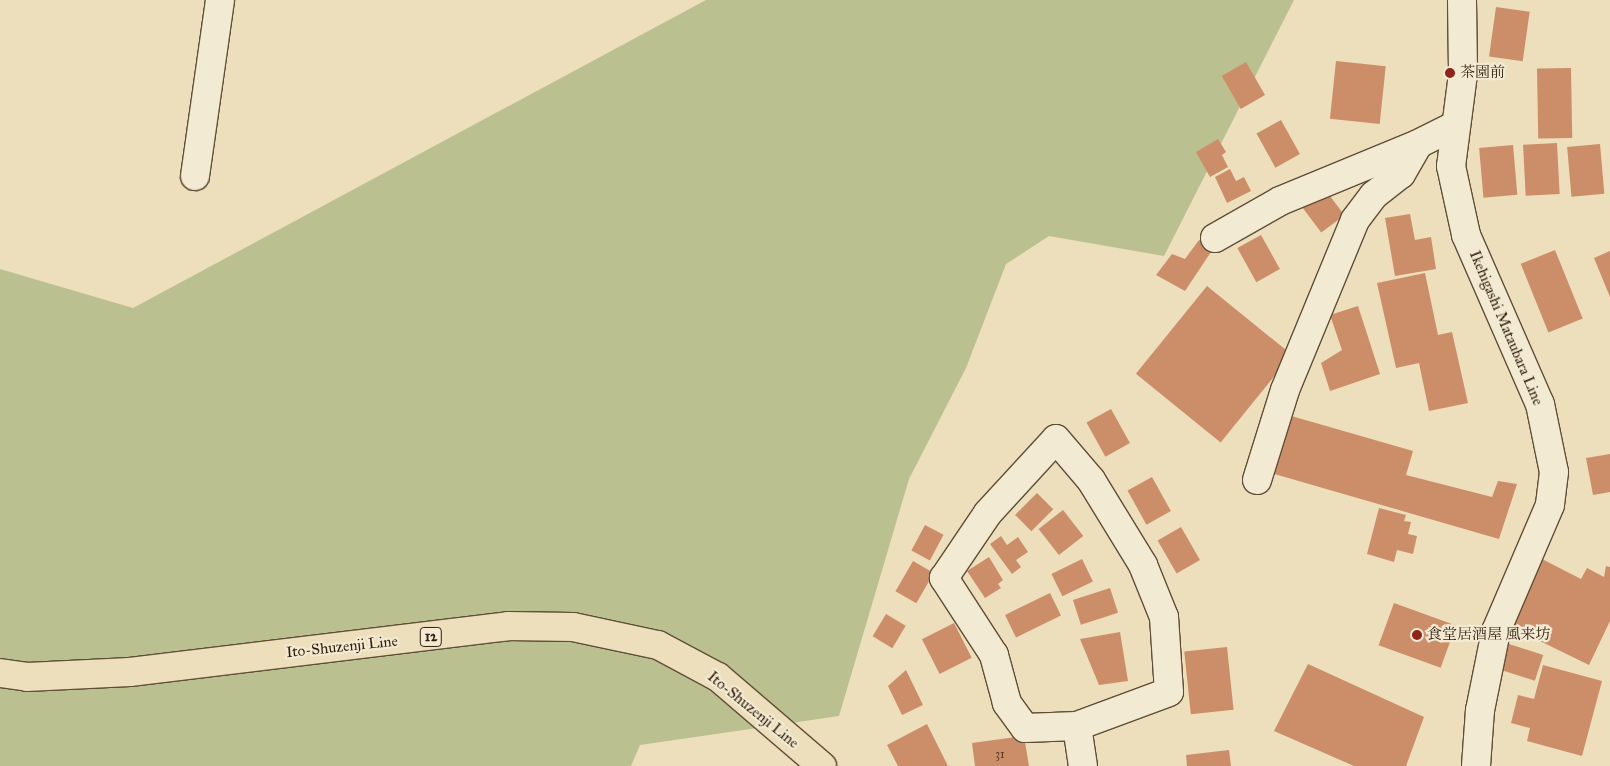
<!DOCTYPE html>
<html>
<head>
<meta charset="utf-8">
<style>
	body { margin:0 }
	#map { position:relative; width:1610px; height:766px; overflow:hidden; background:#eddebc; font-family:"IM FELL Great Primer","Noto Serif JP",serif }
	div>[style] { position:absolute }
	.green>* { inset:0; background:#bac08f }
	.building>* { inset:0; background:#cc8e69; transform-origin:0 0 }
	.roads { filter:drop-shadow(1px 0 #5f4e37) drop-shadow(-1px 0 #5f4e37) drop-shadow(0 1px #5f4e37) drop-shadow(0 -1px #5f4e37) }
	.street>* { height:28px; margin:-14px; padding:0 14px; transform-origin:14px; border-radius:14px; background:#f3ead3 }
	.secondary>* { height:28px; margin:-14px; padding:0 14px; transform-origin:14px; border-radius:14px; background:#f3ead3 }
	.primary>* { height:28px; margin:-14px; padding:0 14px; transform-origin:14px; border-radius:14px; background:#eddebc }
	.dots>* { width:14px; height:14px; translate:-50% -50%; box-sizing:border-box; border:2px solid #f3ead3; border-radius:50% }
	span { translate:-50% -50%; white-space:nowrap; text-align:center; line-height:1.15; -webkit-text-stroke:4.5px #f3ead3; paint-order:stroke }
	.number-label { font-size:12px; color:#573a22 }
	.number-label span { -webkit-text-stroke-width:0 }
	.shield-label span { padding:1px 4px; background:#f3ead3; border:1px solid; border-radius:4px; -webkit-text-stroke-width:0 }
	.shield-label { font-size:14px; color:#301e0b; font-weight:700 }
	.poi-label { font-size:15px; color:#301e0b }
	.left { translate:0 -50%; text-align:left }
	.street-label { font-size:15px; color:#301e0b }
</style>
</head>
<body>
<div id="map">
	<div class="green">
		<i style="clip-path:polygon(706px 0,1294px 0,1164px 256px,1049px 236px,1006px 264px,966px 368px,909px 479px,839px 716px,640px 745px,631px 766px,0 766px,0 269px,133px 308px)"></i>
	</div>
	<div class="building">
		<i style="left:1496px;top:7px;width:34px;height:50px;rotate:8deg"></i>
		<i style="left:1336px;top:61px;width:50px;height:58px;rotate:6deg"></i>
		<i style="left:1246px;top:62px;width:38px;height:28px;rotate:60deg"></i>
		<i style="left:1571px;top:68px;width:70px;height:34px;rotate:89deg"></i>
		<i style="left:1281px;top:120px;width:39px;height:28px;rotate:61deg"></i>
		<i style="clip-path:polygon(1218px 139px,1226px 152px,1222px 155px,1228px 167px,1210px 177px,1196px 152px)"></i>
		<i style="left:1557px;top:143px;width:51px;height:34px;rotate:87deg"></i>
		<i style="left:1600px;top:144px;width:50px;height:33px;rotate:85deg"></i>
		<i style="left:1513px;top:145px;width:50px;height:34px;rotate:85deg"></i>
		<i style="clip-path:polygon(1230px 169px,1236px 181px,1244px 177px,1251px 191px,1227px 203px,1215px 177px)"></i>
		<i style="left:1324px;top:188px;width:34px;height:29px;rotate:53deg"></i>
		<i style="clip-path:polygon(1410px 214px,1415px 240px,1431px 237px,1436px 269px,1395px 276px,1385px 218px)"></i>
		<i style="left:1261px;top:235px;width:39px;height:27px;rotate:61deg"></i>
		<i style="clip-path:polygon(1199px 240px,1213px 249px,1185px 291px,1156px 275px,1172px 254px,1185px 259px)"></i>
		<i style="left:1555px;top:250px;width:74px;height:37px;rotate:68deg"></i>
		<i style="clip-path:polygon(1610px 251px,1610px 297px,1594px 258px)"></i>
		<i style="clip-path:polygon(1425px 273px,1438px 335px,1452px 332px,1468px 403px,1429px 411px,1419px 363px,1396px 368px,1377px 283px)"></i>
		<i style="left:1207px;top:286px;width:109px;height:113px;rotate:39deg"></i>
		<i style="clip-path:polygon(1358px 306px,1380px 374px,1330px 391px,1321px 363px,1342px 350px,1330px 315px)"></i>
		<i style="left:1111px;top:409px;width:39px;height:28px;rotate:61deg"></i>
		<i style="clip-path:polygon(1288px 415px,1413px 451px,1406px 475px,1492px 497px,1498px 481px,1517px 484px,1499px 539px,1271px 473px)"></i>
		<i style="clip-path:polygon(1610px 454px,1610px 492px,1593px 495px,1586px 458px)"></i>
		<i style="left:1152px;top:477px;width:39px;height:28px;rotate:61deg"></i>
		<i style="left:1037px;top:493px;width:23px;height:31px;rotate:45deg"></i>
		<i style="clip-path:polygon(1379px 508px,1406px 515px,1404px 521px,1411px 522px,1408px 534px,1417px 536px,1413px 554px,1397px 550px,1394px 562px,1367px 554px)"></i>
		<i style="left:1063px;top:510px;width:33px;height:31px;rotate:52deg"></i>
		<i style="left:925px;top:525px;width:21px;height:29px;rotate:28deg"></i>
		<i style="left:1181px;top:527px;width:38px;height:27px;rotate:60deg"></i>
		<i style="clip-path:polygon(1001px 536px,1007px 545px,1018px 537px,1028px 552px,1016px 560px,1021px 567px,1012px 574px,990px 544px)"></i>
		<i style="clip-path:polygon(989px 557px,1003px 580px,998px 584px,1001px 588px,985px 598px,967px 571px)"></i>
		<i style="left:1082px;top:559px;width:25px;height:34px;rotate:64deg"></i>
		<i style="clip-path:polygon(1542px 559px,1581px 579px,1587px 568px,1604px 577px,1606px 566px,1610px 567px,1610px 621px,1589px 665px,1507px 625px)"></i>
		<i style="left:913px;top:561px;width:24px;height:35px;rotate:30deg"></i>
		<i style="left:1110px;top:588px;width:26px;height:39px;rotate:72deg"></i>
		<i style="left:1050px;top:593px;width:25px;height:50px;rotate:64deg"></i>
		<i style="left:1394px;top:603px;width:66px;height:45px;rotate:20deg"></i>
		<i style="left:886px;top:614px;width:23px;height:26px;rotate:31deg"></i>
		<i style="left:954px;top:623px;width:39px;height:36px;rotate:63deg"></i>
		<i style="clip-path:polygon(1120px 632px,1128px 681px,1099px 685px,1080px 639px)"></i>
		<i style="left:1509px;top:644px;width:36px;height:27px;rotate:18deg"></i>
		<i style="left:1227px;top:647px;width:63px;height:43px;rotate:84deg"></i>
		<i style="clip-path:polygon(1308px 664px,1424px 717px,1406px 766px,1354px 766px,1274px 731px)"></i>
		<i style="clip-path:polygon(1543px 665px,1602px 681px,1582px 756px,1527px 741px,1530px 728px,1511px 723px,1518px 695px,1534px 699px)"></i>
		<i style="clip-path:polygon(906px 670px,923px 705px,902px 715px,888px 686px)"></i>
		<i style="clip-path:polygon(927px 724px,948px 766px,898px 766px,887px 745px)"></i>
		<i style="clip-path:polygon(1024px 736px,1029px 766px,975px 766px,972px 743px)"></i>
		<i style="clip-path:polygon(1229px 750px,1231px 766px,1187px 766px,1186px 755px)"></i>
	</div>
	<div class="roads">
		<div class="street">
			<i style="left:195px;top:176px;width:178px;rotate:-81.9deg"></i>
			<i style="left:1215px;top:238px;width:75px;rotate:-29.6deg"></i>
			<i style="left:1280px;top:201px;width:149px;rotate:-22.4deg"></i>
			<i style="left:1056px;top:439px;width:54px;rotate:49.5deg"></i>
			<i style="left:1091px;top:480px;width:100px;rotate:58.5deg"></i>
			<i style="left:1143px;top:565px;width:56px;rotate:68deg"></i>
			<i style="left:1164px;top:617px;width:75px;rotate:86.2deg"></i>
			<i style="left:1169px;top:692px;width:98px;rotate:159.7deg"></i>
			<i style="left:1077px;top:726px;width:52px;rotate:177.8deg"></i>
			<i style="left:1025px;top:728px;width:31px;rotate:-126deg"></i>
			<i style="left:1007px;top:703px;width:50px;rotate:-105.2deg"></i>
			<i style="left:994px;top:655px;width:92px;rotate:-123deg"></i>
			<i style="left:944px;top:578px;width:78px;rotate:-55.9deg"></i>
			<i style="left:988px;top:513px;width:100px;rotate:-47.4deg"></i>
			<i style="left:1257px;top:480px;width:94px;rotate:-72.7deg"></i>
			<i style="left:1285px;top:390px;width:184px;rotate:-67.6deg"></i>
			<i style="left:1355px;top:220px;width:31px;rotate:-53deg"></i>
			<i style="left:1374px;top:195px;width:34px;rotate:-38deg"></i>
			<i style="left:1401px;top:174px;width:34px;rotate:-60deg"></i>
			<i style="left:1418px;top:144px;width:42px;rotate:-26.6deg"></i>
			<i style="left:1077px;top:726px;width:40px;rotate:81.5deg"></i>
		</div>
		<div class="secondary">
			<i style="left:1462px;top:0;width:74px;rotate:89.2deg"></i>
			<i style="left:1463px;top:74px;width:93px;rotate:97.4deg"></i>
			<i style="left:1451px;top:166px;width:71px;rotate:77.7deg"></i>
			<i style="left:1466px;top:235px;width:184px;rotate:66.4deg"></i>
			<i style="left:1540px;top:404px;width:69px;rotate:78.4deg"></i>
			<i style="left:1554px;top:472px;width:33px;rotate:97deg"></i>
			<i style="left:1550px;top:505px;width:137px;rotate:113.2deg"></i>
			<i style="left:1496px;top:631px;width:81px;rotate:101.4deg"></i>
			<i style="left:1480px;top:710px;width:56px;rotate:94.1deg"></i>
		</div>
		<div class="primary">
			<i style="left:0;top:673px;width:27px;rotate:8deg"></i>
			<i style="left:27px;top:677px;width:103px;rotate:-2.8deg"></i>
			<i style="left:130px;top:672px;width:381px;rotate:-6.9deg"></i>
			<i style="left:508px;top:626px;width:65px;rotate:0.9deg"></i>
			<i style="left:573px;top:627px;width:87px;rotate:12deg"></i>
			<i style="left:658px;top:645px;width:68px;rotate:28.1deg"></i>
			<i style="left:718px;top:677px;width:137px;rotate:40.6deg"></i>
		</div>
	</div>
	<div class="dots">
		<i style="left:1450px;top:73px;background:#8f2418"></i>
		<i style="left:1417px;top:635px;background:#8f2418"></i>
	</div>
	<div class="number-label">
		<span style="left:1000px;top:755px">31</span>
	</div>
	<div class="shield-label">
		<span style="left:431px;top:637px">12</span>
	</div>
	<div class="poi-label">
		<span class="left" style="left:1460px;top:73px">茶園前</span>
		<span class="left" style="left:1427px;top:635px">食堂居酒屋 風来坊</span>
	</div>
	<div class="street-label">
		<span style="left:1506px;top:328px;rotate:67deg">Ikehigashi Mataubara Line</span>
		<span style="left:342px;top:647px;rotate:-6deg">Ito-Shuzenji Line</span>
		<span style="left:753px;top:710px;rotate:39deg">Ito-Shuzenji Line</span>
	</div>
</div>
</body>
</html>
